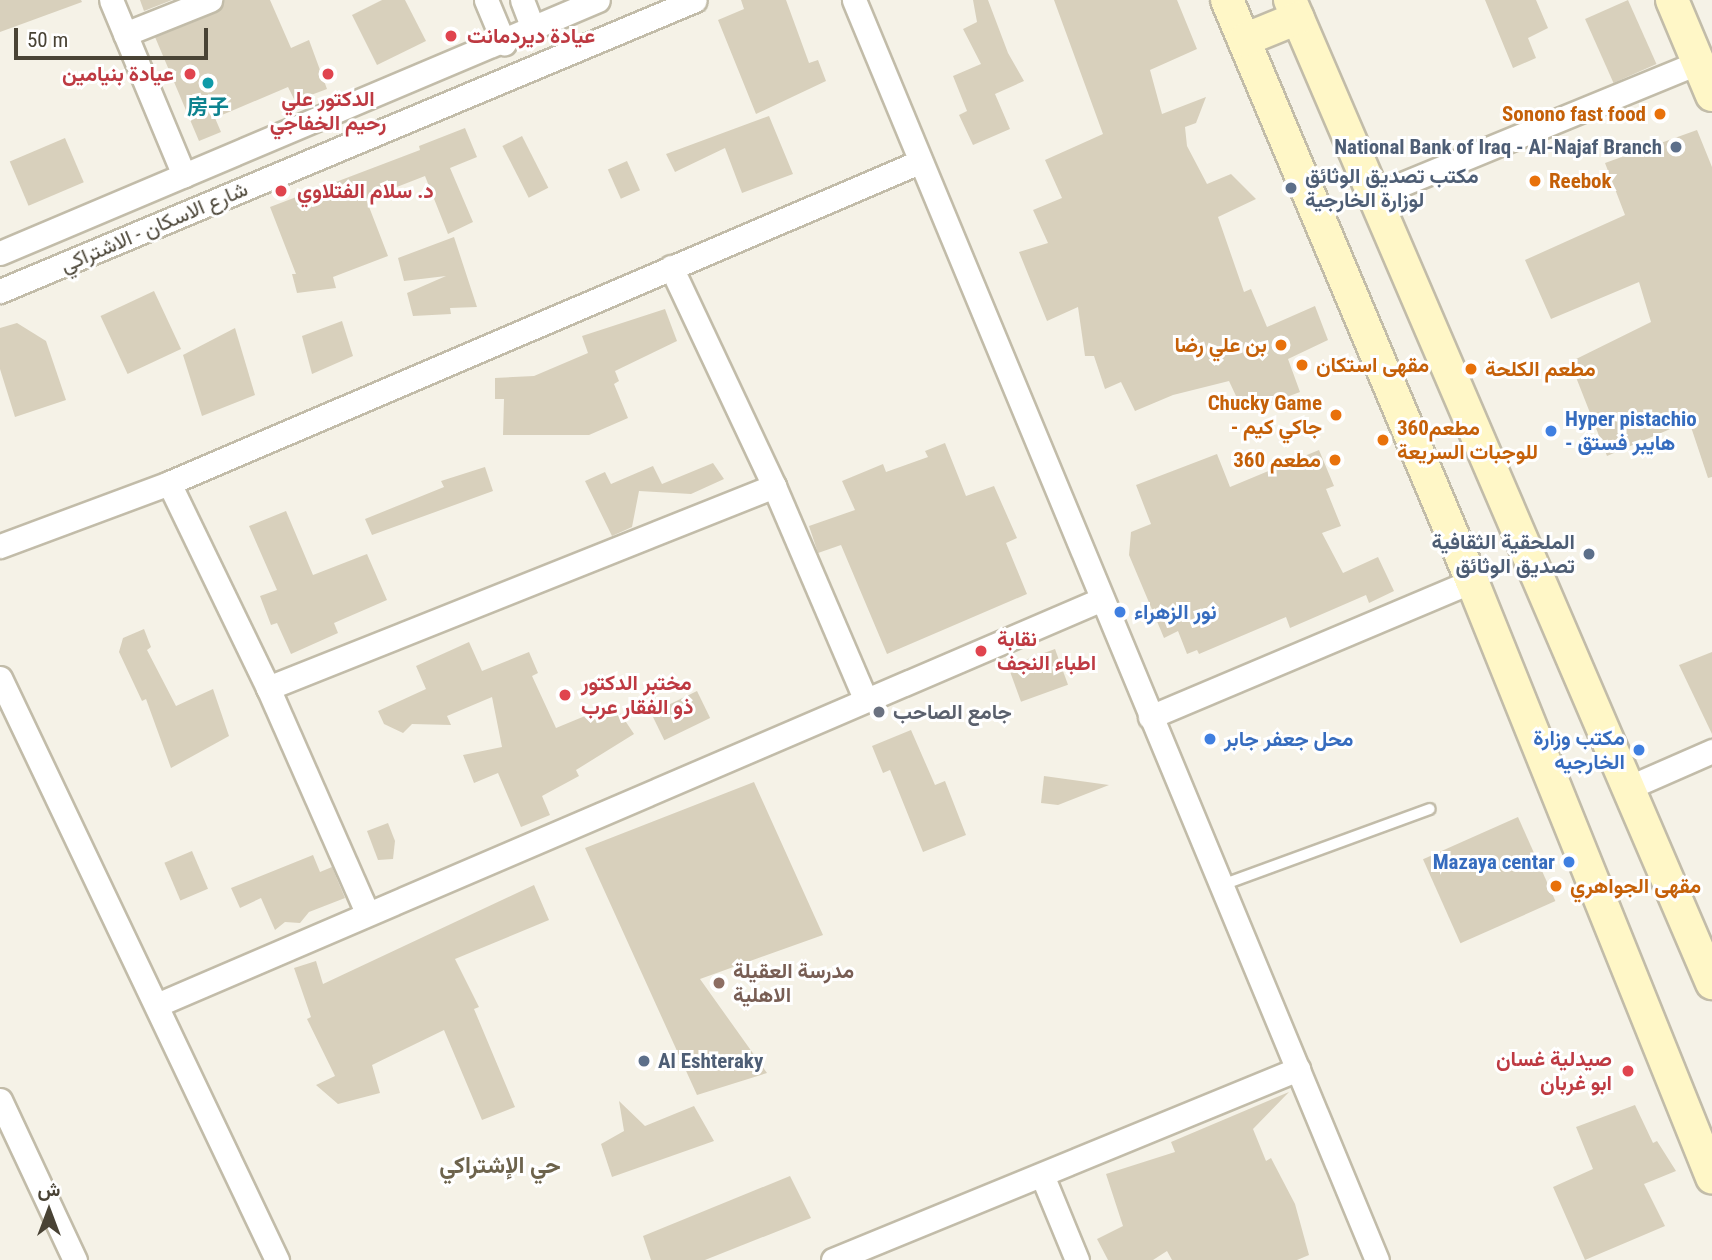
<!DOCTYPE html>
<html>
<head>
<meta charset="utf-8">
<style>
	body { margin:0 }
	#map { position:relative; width:1712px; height:1260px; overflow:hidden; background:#f5f2e7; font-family:"Roboto Condensed",Vazirmatn,"Noto Sans SC",sans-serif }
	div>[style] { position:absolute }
	.building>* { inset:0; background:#d8d0bc; transform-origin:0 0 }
	.roads { filter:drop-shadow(2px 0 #c2bca9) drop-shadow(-2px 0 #c2bca9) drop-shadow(0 2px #c2bca9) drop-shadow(0 -2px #c2bca9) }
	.service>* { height:10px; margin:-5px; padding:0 5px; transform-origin:5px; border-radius:5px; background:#fff }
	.minor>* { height:23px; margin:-11.5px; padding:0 11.5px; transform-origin:11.5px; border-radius:11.5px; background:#fff }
	.secondary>* { height:32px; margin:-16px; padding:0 16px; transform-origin:16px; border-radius:16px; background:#fff7c7 }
	.dots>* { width:19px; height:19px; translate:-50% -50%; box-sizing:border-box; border:4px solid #fff; border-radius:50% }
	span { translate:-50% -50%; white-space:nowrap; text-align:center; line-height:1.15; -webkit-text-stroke:6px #fff; paint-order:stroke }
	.health-label { font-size:21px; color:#be3a42; font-weight:700 }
	.left { translate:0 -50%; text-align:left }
	.right { translate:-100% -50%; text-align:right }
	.culture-label { font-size:21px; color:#0d838f; font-weight:700 }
	.food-label { font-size:21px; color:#c56008; font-weight:700 }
	.service-label { font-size:21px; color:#4e5e75; font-weight:700 }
	.street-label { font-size:21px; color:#494335 }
	.shop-label { font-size:21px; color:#366cbe; font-weight:700 }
	.worship-label { font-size:21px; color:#5b616d; font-weight:700 }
	.education-label { font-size:21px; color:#785e54; font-weight:700 }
	.neighbourhood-label { font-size:23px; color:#6d634c; font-weight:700 }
	.north { position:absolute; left:14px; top:1176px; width:70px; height:70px; -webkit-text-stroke:5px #fff; paint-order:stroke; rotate:0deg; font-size:19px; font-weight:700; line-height:28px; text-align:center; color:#494335 }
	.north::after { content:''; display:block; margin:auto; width:24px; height:32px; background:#494335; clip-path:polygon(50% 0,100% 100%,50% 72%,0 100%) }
	.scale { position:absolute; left:14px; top:28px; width:194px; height:32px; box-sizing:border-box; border:4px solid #494335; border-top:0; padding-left:9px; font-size:21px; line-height:24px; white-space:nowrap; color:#494335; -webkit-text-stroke:5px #fff; paint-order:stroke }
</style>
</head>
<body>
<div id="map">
	<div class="building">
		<i style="clip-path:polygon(0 0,81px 0,82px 2px,0 32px)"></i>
		<i style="clip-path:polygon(140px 0,172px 0,144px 11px)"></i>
		<i style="clip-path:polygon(224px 0,270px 0,291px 48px,309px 40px,327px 89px,295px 101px,288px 87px,215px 118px,221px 132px,199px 141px,155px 37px,215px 13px)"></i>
		<i style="clip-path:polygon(382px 0,405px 0,426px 41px,377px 65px,352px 15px)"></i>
		<i style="clip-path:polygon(741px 0,786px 0,809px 63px,818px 60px,826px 81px,756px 114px,718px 20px,744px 9px)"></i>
		<i style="clip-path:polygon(973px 0,988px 0,1008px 53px,1024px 81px,995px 94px,1010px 129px,973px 145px,959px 115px,967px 111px,953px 76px,981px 64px,963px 29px,977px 22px)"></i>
		<i style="clip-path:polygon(1054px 0,1177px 0,1197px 49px,1150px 70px,1162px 114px,1206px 97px,1196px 123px,1185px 127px,1187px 146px,1207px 184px,1231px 174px,1256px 199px,1218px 217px,1244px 292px,1251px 289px,1267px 327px,1315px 306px,1328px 340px,1288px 359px,1300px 392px,1244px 413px,1229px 381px,1173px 395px,1135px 411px,1121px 382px,1105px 389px,1094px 356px,1085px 356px,1078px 307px,1047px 321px,1019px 252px,1048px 243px,1033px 210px,1062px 198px,1045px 160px,1103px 134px)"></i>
		<i style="clip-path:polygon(1485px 0,1536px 0,1548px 28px,1528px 38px,1536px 58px,1513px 68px)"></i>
		<i style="left:1628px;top:0;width:70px;height:47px;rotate:66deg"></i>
		<i style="clip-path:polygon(769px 116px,793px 174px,742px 193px,725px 148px,675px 172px,666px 154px)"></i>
		<i style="clip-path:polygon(465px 128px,477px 157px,450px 168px,473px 222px,448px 234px,425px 176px,366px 199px,388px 256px,333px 277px,336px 288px,297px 293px,292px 274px,296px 274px,270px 207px,420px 150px,419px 146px)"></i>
		<i style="clip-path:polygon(1697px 130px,1712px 167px,1712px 477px,1708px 478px,1689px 421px,1607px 456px,1570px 362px,1651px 322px,1639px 282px,1551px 319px,1525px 260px,1625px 215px,1605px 163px)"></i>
		<i style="left:522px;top:136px;width:58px;height:22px;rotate:63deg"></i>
		<i style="left:65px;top:138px;width:48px;height:60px;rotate:67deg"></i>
		<i style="left:627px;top:161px;width:32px;height:21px;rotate:66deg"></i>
		<i style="clip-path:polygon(454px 237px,477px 307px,450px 308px,451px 314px,413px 316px,407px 293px,446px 276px,404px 281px,398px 258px)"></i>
		<i style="left:154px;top:291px;width:64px;height:59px;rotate:65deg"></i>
		<i style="clip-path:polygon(665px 309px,677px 341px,615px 371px,619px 381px,614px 384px,628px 418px,589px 435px,503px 435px,504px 399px,495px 399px,495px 378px,534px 376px,588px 353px,582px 336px)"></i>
		<i style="clip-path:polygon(342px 321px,353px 356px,312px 374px,302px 336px)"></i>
		<i style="clip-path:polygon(17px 323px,46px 341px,66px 400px,15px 417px,0 369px,0 328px)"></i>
		<i style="clip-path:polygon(235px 328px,255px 395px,202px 416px,183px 355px)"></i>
		<i style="clip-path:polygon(945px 443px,966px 496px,994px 486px,1017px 538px,1006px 543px,1027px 594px,887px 654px,841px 545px,818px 553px,809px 526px,855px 510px,842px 481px,883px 464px,886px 472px,928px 457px,925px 451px)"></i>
		<i style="clip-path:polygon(1319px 450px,1334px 486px,1326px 489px,1341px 526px,1322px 533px,1343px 573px,1378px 557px,1394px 591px,1369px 603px,1366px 595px,1290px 628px,1286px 617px,1199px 654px,1197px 650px,1187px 654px,1178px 631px,1164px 638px,1129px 555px,1131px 532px,1151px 524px,1136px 485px,1217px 454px,1230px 487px)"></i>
		<i style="clip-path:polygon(713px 463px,724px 479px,691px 494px,639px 491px,632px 527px,612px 536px,585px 481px,605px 472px,611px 484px,653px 466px,662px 484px)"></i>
		<i style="clip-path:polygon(485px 467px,493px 491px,372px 535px,365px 519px,444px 487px,441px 481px)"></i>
		<i style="clip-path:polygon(286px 511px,313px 575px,367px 554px,387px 600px,334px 623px,338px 633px,291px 654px,277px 623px,271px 625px,260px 596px,277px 590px,249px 526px)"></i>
		<i style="clip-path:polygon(144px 629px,151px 647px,147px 650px,176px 706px,213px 689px,229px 736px,171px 768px,146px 699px,142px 701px,119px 652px,123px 638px)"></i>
		<i style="clip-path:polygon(469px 642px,482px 671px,529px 652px,538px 673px,532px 676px,556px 728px,614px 704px,634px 734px,576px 770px,579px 776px,542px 796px,550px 815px,521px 827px,498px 773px,474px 783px,463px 755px,502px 747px,492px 697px,447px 716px,451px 725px,412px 724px,403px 733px,384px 724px,378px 711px,426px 689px,416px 666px)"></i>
		<i style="left:1055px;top:649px;width:38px;height:50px;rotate:70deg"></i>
		<i style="clip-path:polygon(1712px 652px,1712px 734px,1679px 665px)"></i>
		<i style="left:697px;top:691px;width:30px;height:51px;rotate:64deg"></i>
		<i style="clip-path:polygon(911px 730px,935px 785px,945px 781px,966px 835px,923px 852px,890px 770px,883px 773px,872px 746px)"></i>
		<i style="clip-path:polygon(1044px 776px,1109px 785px,1058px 805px,1041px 803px)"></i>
		<i style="clip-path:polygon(754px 782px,823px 935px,700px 979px,767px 1073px,697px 1095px,585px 848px)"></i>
		<i style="left:1518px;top:817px;width:92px;height:104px;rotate:66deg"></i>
		<i style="clip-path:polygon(388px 823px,395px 841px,393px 859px,378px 860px,367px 831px)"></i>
		<i style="left:192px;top:851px;width:41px;height:30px;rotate:67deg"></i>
		<i style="clip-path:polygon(313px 855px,320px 872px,332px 867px,345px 898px,309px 912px,300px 923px,285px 922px,275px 930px,261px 898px,240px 908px,231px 888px)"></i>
		<i style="clip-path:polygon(534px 885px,549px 920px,455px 959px,479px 1007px,474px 1009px,515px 1107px,482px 1120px,444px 1030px,372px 1065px,380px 1093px,338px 1104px,316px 1085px,335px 1076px,307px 1019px,311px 1017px,294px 968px,316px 961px,323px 984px)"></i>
		<i style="clip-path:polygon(1289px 1092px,1253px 1129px,1266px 1161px,1271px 1158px,1295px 1204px,1309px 1255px,1297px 1260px,1172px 1260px,1167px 1251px,1153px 1260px,1108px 1260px,1097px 1239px,1123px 1226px,1106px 1174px,1175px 1152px,1171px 1142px)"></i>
		<i style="clip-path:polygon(619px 1101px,645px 1126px,694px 1106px,714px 1141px,612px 1177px,601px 1144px,624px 1131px)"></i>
		<i style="clip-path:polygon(1635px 1105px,1653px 1143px,1657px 1141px,1676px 1171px,1644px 1184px,1665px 1226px,1585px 1260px,1553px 1187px,1593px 1169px,1576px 1127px)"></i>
		<i style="clip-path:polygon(790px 1176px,811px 1218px,705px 1260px,651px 1260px,643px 1236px)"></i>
	</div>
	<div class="roads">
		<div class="service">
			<i style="left:1222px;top:885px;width:221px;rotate:-20.1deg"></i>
		</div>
		<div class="minor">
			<i style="left:111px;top:0;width:190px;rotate:67.4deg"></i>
			<i style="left:486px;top:0;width:47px;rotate:67.3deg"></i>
			<i style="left:522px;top:0;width:31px;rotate:69deg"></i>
			<i style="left:854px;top:0;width:1364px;rotate:67.46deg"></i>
			<i style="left:125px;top:34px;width:92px;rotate:-21.8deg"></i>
			<i style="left:1373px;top:196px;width:351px;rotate:-22.3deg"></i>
			<i style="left:0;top:253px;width:649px;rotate:-22.93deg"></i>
			<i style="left:671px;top:267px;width:242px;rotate:64.8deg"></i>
			<i style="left:774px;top:486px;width:231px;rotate:66.8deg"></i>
			<i style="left:0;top:291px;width:753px;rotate:-22.72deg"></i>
			<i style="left:169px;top:483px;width:228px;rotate:64.2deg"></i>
			<i style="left:268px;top:688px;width:245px;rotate:66.2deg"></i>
			<i style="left:0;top:546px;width:180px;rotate:-20.4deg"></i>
			<i style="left:169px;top:483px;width:816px;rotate:-23.17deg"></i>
			<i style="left:0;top:678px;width:645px;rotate:64.55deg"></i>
			<i style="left:268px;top:688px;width:545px;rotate:-21.76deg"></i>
			<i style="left:1150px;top:717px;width:350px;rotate:-22.9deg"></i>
			<i style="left:1630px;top:787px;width:90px;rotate:-23.7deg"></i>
			<i style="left:159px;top:1004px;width:1024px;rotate:-23.24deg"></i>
			<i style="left:0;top:1100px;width:177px;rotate:64.9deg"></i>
			<i style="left:1042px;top:1175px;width:92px;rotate:67.6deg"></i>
			<i style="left:833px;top:1260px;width:503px;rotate:-22.33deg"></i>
		</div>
		<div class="secondary">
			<i style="left:1227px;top:0;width:631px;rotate:67.14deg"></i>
			<i style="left:1472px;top:581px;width:643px;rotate:68.07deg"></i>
			<i style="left:1290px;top:0;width:1070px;rotate:66.77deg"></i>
			<i style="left:1672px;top:0;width:103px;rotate:67.2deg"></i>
			<i style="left:1244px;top:40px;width:58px;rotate:-22.2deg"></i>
		</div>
	</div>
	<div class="dots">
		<i style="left:451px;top:36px;background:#e0444e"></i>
		<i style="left:190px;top:74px;background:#e0444e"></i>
		<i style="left:328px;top:74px;background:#e0444e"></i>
		<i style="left:208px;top:83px;background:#0f9aa8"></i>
		<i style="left:1660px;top:114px;background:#e8710a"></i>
		<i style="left:1676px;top:147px;background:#5c6f8a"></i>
		<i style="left:1535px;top:181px;background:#e8710a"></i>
		<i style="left:1291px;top:188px;background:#5c6f8a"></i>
		<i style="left:281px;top:191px;background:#e0444e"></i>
		<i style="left:1281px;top:345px;background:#e8710a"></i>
		<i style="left:1302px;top:365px;background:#e8710a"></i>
		<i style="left:1471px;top:369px;background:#e8710a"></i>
		<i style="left:1336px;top:415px;background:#e8710a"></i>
		<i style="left:1551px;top:431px;background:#3f7fe0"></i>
		<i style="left:1383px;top:440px;background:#e8710a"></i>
		<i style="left:1335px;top:460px;background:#e8710a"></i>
		<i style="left:1589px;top:554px;background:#5c6f8a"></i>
		<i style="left:1120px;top:612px;background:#3f7fe0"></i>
		<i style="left:981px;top:651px;background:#e0444e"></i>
		<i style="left:565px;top:695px;background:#e0444e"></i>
		<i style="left:879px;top:712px;background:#6b7280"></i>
		<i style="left:1210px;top:739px;background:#3f7fe0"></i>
		<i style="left:1639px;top:750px;background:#3f7fe0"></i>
		<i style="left:1569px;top:862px;background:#3f7fe0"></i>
		<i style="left:1556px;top:886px;background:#e8710a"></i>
		<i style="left:719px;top:983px;background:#8d6e63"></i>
		<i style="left:644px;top:1061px;background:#5c6f8a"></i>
		<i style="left:1628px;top:1071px;background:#e0444e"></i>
	</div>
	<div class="health-label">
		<span class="left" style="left:467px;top:36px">عيادة ديردمانت</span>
		<span class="right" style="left:174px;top:74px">عيادة بنيامين</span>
		<span style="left:328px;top:111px">الدكتور علي<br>رحيم الخفاجي</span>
		<span class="left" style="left:297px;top:191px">د. سلام الفتلاوي</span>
		<span class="left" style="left:997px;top:651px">نقابة<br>اطباء النجف</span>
		<span class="left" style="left:581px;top:695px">مختبر الدكتور<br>ذو الفقار عرب</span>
		<span class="right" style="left:1612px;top:1071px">صيدلية غسان<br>ابو غربان</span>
	</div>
	<div class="culture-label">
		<span style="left:208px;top:107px">房子</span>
	</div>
	<div class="food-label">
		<span class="right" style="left:1646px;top:114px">Sonono fast food</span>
		<span class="left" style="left:1549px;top:181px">Reebok</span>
		<span class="right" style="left:1267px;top:345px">بن علي رضا</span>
		<span class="left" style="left:1316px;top:365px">مقهى استكان</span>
		<span class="left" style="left:1485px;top:369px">مطعم الكلحة</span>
		<span class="right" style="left:1322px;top:415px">Chucky Game<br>- جاكي كيم</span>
		<span class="left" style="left:1397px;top:440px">مطعم360<br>للوجبات السريعة</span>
		<span class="right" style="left:1321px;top:460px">مطعم 360</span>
		<span class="left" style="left:1570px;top:886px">مقهى الجواهري</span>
	</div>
	<div class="service-label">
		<span class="right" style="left:1662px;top:147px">National Bank of Iraq - Al-Najaf Branch</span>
		<span class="left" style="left:1305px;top:188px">مكتب تصديق الوثائق<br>لوزارة الخارجية</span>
		<span class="right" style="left:1575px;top:554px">الملحقية الثقافية<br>تصديق الوثائق</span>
		<span class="left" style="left:658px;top:1061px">Al Eshteraky</span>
	</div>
	<div class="street-label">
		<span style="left:154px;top:227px;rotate:-23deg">شارع الاسكان - الاشتراكي</span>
	</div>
	<div class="shop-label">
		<span class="left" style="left:1565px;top:431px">Hyper pistachio<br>- هايبر فستق</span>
		<span class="left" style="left:1134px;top:612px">نور الزهراء</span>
		<span class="right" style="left:1625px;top:750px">مكتب وزارة<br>الخارجيه</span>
		<span class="left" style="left:1224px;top:739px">محل جعفر جابر</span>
		<span class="right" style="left:1555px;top:862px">Mazaya centar</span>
	</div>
	<div class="worship-label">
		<span class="left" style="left:893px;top:712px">جامع الصاحب</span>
	</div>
	<div class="education-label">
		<span class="left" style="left:733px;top:983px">مدرسة العقيلة<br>الاهلية</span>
	</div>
	<div class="neighbourhood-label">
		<span style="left:500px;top:1166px">حي الإشتراكي</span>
	</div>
	<div class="north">ش</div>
	<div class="scale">50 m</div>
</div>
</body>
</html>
